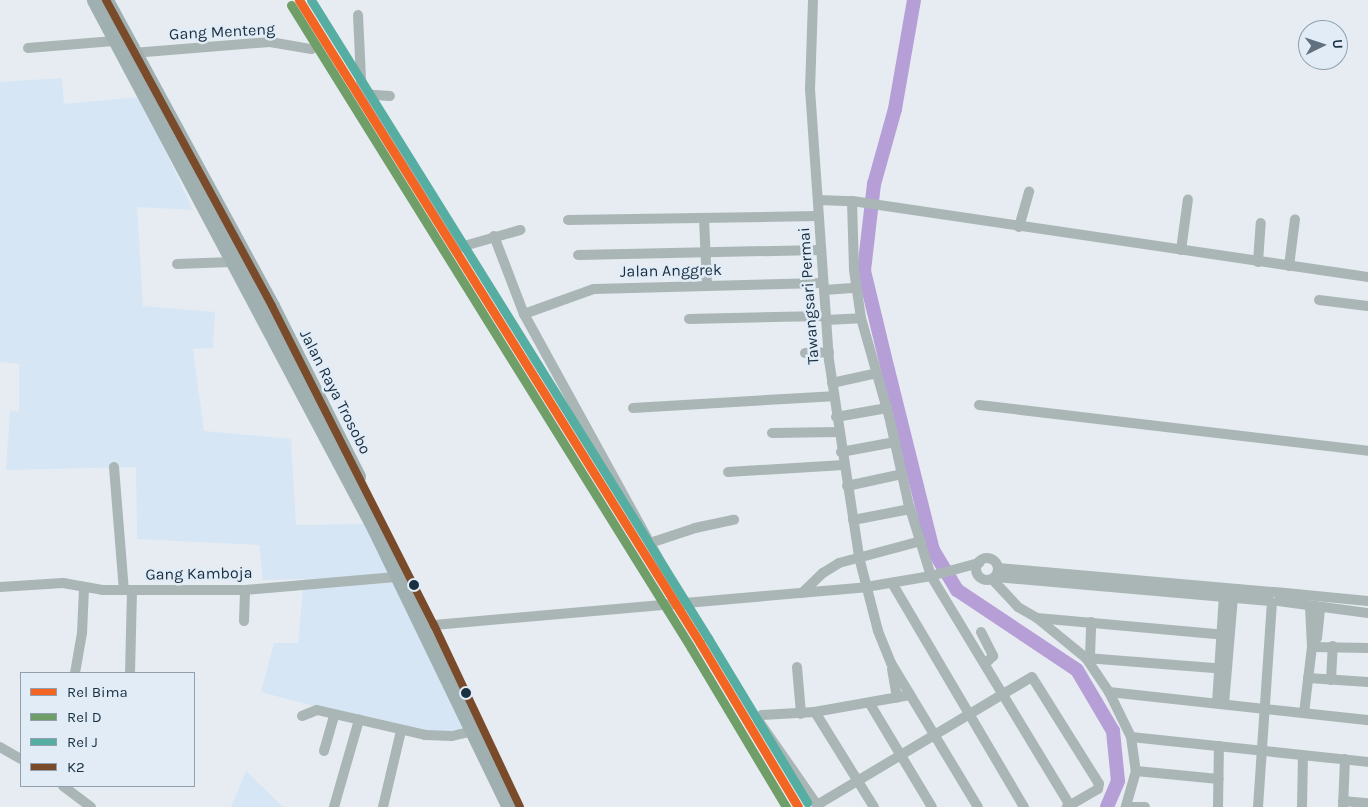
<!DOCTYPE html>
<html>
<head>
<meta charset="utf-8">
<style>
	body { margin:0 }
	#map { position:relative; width:1368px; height:807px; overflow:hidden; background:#e6ecf1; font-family:Karla,sans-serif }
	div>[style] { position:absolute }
	.built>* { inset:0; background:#d7e6f4 }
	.river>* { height:14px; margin:-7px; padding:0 7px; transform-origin:7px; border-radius:7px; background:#b69ed6 }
	.minor>* { height:10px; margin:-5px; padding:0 5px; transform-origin:5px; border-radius:5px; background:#aab6b5 }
	.minor>.ring { margin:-5px; padding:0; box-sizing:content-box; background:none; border:10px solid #aab6b5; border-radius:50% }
	.highway>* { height:15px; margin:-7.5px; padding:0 7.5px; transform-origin:7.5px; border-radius:7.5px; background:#a0b0b1 }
	.bus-1>* { height:8px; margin:-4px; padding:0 4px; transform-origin:4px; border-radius:4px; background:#7a4b2a }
	.rail-1>* { height:9px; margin:-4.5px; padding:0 4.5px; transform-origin:4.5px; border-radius:4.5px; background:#f26522 }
	.rail-2>* { height:9px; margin:-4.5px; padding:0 4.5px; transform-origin:4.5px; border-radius:4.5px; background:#6f9e68 }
	.rail-3>* { height:9px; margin:-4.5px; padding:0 4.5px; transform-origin:4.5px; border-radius:4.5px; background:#55aea1 }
	.dots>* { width:14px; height:14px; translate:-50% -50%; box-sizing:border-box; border:2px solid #e1ecf6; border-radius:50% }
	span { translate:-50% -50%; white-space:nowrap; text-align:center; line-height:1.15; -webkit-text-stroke:5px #e1ecf6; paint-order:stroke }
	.street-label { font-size:16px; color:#192f42 }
	.legend { position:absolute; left:20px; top:672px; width:175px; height:115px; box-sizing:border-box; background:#e1ecf6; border:1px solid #91a0ae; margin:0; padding:6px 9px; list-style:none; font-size:15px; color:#192f42 }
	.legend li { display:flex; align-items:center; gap:10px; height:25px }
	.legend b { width:25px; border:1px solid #91a0ae }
	.north { position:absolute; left:1298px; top:20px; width:50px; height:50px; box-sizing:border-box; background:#e1ecf6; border:1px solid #91a0ae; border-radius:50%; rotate:86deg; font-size:14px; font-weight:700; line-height:20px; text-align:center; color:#192f42 }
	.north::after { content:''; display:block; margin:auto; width:18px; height:22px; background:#61717f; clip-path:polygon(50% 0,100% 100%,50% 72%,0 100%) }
</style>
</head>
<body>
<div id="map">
	<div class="built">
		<i style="clip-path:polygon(62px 78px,64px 104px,140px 97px,193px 210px,137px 207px,143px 306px,215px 312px,213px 348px,193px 349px,204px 431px,291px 439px,296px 525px,365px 524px,469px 733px,436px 739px,261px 692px,274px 643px,298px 643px,304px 579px,263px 580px,259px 545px,137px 539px,136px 467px,6px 470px,10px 410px,19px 412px,19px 364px,0 362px,0 82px)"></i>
		<i style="clip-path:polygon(246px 771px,283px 807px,231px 807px)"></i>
	</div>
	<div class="river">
		<i style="left:914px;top:0;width:111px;rotate:99.9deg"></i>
		<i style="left:895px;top:109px;width:78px;rotate:105.6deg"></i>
		<i style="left:874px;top:184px;width:88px;rotate:96.6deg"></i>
		<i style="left:864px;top:271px;width:102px;rotate:76.4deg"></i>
		<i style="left:888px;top:370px;width:186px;rotate:76deg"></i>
		<i style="left:933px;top:550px;width:47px;rotate:59deg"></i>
		<i style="left:957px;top:590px;width:144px;rotate:33.7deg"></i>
		<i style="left:1077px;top:670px;width:71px;rotate:59.5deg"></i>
		<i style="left:1113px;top:731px;width:50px;rotate:84.3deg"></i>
		<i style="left:1118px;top:781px;width:28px;rotate:113deg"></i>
	</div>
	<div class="minor">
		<i style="left:813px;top:0;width:89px;rotate:91.9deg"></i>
		<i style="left:810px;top:89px;width:272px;rotate:86deg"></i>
		<i style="left:829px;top:360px;width:199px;rotate:81.3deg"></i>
		<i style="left:859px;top:557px;width:76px;rotate:75.6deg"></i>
		<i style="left:878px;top:631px;width:35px;rotate:68deg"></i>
		<i style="left:891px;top:663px;width:168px;rotate:58.9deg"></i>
		<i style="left:358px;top:15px;width:84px;rotate:87.3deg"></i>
		<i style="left:362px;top:99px;width:177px;rotate:57.5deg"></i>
		<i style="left:457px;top:248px;width:66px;rotate:-15.9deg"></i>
		<i style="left:28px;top:48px;width:86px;rotate:-4.7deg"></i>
		<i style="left:133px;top:53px;width:137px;rotate:-4.6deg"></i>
		<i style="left:270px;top:42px;width:42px;rotate:9.7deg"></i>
		<i style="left:361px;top:94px;width:29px;rotate:4deg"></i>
		<i style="left:818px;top:200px;width:34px;rotate:2deg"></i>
		<i style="left:852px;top:201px;width:69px;rotate:88.3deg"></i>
		<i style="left:854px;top:270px;width:49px;rotate:81.7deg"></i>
		<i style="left:861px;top:318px;width:102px;rotate:74.1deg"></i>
		<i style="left:889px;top:416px;width:88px;rotate:77.5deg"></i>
		<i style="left:908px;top:502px;width:77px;rotate:72.7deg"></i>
		<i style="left:931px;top:576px;width:270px;rotate:58.8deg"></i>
		<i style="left:852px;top:201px;width:522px;rotate:8.38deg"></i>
		<i style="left:704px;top:219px;width:66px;rotate:87.4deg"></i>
		<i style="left:568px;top:220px;width:250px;rotate:-0.9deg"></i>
		<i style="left:1019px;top:227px;width:37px;rotate:-74deg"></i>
		<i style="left:494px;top:236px;width:84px;rotate:69deg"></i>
		<i style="left:524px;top:314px;width:332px;rotate:61.2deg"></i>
		<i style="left:1181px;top:250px;width:51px;rotate:-82.2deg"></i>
		<i style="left:578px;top:255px;width:243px;rotate:-1.2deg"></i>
		<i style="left:1258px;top:262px;width:39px;rotate:-86deg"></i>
		<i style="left:177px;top:264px;width:54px;rotate:-2.1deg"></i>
		<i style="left:1289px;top:266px;width:47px;rotate:-82.7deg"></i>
		<i style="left:824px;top:290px;width:32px;rotate:-4deg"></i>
		<i style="left:1319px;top:300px;width:49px;rotate:7deg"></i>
		<i style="left:524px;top:314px;width:74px;rotate:-19.7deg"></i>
		<i style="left:594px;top:289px;width:229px;rotate:-1.5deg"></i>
		<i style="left:689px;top:319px;width:137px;rotate:-1.3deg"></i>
		<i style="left:826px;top:320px;width:35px;rotate:-3deg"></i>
		<i style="left:805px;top:353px;width:24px;rotate:-2deg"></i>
		<i style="left:832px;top:383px;width:46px;rotate:-12.5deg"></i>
		<i style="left:979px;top:405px;width:392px;rotate:6.7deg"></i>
		<i style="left:633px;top:408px;width:200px;rotate:-3.4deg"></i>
		<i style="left:836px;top:417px;width:52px;rotate:-10deg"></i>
		<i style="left:772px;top:433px;width:66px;rotate:-0.9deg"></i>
		<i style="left:841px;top:452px;width:55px;rotate:-10.5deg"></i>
		<i style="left:114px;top:467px;width:123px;rotate:85.4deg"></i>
		<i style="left:728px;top:472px;width:116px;rotate:-3.5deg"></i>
		<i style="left:847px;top:486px;width:56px;rotate:-12.3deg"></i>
		<i style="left:853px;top:520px;width:58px;rotate:-10.9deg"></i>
		<i style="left:650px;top:543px;width:47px;rotate:-18.4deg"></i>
		<i style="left:695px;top:528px;width:40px;rotate:-12deg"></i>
		<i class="ring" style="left:976px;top:558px;width:12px;height:12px"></i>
		<i style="left:998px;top:568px;width:276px;rotate:5deg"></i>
		<i style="left:995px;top:577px;width:276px;rotate:5deg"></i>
		<i style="left:992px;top:579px;width:38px;rotate:47deg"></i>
		<i style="left:1018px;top:607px;width:22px;rotate:30deg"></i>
		<i style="left:1037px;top:618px;width:193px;rotate:5.1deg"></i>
		<i style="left:892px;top:583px;width:260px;rotate:59.5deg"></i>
		<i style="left:0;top:587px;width:63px;rotate:-3.6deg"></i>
		<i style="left:63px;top:583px;width:40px;rotate:10deg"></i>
		<i style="left:102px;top:590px;width:143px"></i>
		<i style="left:245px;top:590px;width:154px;rotate:-4.9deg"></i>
		<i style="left:1275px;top:592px;width:93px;rotate:5.5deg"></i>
		<i style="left:802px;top:593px;width:29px;rotate:-44deg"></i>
		<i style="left:823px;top:573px;width:19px;rotate:-32deg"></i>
		<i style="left:839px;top:563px;width:85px;rotate:-15deg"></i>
		<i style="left:1278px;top:601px;width:91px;rotate:7.6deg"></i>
		<i style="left:1037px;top:618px;width:63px;rotate:39.2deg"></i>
		<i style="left:1086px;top:658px;width:41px;rotate:55.9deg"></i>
		<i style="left:1109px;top:692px;width:50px;rotate:63.9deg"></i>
		<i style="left:1131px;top:737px;width:34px;rotate:82deg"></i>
		<i style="left:1136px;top:771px;width:37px;rotate:106deg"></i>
		<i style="left:244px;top:621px;width:31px;rotate:-88deg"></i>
		<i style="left:434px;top:625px;width:434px;rotate:-5deg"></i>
		<i style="left:866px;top:587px;width:66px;rotate:-9.6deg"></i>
		<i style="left:931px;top:576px;width:50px;rotate:-15.2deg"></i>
		<i style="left:981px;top:632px;width:27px;rotate:63deg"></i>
		<i style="left:993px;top:656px;width:11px;rotate:135deg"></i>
		<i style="left:1312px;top:643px;width:7px;rotate:-45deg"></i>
		<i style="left:1317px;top:638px;width:30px;rotate:-84deg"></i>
		<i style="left:1312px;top:647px;width:56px;rotate:1deg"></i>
		<i style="left:1090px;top:657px;width:35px;rotate:-88deg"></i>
		<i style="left:1086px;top:658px;width:141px;rotate:4.5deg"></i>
		<i style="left:797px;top:667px;width:47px;rotate:85.1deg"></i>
		<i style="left:892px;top:669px;width:29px;rotate:80deg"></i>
		<i style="left:75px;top:673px;width:41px;rotate:-80.1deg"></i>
		<i style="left:82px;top:633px;width:44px;rotate:-87.4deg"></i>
		<i style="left:130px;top:673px;width:83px;rotate:-88.6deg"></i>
		<i style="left:1308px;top:678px;width:60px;rotate:3.8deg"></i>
		<i style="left:1331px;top:680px;width:34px;rotate:-87deg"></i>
		<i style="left:1109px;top:692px;width:261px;rotate:6.2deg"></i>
		<i style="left:910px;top:695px;width:97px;rotate:169.9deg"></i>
		<i style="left:815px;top:712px;width:53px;rotate:176.8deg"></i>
		<i style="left:762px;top:715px;width:6px;rotate:129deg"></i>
		<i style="left:758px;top:720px;width:103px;rotate:55.2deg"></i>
		<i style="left:817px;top:805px;width:250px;rotate:-30.8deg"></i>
		<i style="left:1032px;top:677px;width:126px;rotate:57.9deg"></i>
		<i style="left:1099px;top:784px;width:5px;rotate:101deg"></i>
		<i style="left:1098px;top:789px;width:36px;rotate:150deg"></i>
		<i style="left:1217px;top:703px;width:107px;rotate:-86.3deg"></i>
		<i style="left:870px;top:704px;width:120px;rotate:59deg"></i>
		<i style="left:1224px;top:704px;width:107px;rotate:-85.2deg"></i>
		<i style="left:815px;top:712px;width:112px;rotate:58.2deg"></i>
		<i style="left:1304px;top:713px;width:66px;rotate:-83.1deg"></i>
		<i style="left:1312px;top:647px;width:41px;rotate:-92.8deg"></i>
		<i style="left:302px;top:716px;width:16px;rotate:-22deg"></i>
		<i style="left:317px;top:710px;width:111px;rotate:13deg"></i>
		<i style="left:425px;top:735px;width:27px;rotate:2deg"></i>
		<i style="left:452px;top:736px;width:23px;rotate:-13deg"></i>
		<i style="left:1131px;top:737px;width:238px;rotate:6deg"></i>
		<i style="left:0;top:747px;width:24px;rotate:30deg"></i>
		<i style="left:324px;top:751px;width:36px;rotate:-74deg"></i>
		<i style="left:1136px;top:771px;width:83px;rotate:5.5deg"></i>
		<i style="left:63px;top:786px;width:35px;rotate:37deg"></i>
		<i style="left:1343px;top:801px;width:25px;rotate:5deg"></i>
		<i style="left:334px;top:807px;width:91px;rotate:-74deg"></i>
		<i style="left:383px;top:807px;width:78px;rotate:-76.7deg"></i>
		<i style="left:1133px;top:807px;width:12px"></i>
		<i style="left:1218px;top:807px;width:61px;rotate:-89.1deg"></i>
		<i style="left:1258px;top:807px;width:204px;rotate:-86.1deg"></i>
		<i style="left:1302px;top:807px;width:51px;rotate:-88.9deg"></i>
		<i style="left:1343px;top:807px;width:48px;rotate:-87.6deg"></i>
	</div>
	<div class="highway">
		<i style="left:94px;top:0;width:598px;rotate:62.06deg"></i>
		<i style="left:374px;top:528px;width:310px;rotate:64.2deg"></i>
		<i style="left:106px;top:0;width:348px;rotate:61.5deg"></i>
		<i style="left:272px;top:306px;width:191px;rotate:63.2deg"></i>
	</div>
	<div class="bus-1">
		<i style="left:106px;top:0;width:348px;rotate:61.5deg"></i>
		<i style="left:272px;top:306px;width:358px;rotate:63.1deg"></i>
		<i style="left:434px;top:625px;width:201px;rotate:64.7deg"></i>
	</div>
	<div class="rail-1">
		<i style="left:299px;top:0;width:758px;rotate:58.05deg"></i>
		<i style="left:700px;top:643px;width:191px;rotate:59.1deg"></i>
	</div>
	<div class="rail-2">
		<i style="left:291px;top:5px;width:757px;rotate:58.11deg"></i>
		<i style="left:691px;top:648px;width:185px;rotate:59.1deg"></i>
	</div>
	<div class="rail-3">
		<i style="left:311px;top:0;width:751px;rotate:58.11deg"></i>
		<i style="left:708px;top:638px;width:192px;rotate:58.9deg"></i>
	</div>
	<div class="dots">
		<i style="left:414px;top:585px;background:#192f42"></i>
		<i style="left:466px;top:693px;background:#192f42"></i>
	</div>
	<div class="street-label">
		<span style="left:222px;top:32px;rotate:-3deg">Gang Menteng</span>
		<span style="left:671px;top:271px;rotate:-1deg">Jalan Anggrek</span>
		<span style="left:809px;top:296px;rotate:-94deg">Tawangsari Permai</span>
		<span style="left:335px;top:392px;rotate:63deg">Jalan Raya Trosobo</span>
		<span style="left:199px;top:574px;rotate:-1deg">Gang Kamboja</span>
	</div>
	<ul class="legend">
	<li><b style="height:6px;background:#f26522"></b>Rel Bima</li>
	<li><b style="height:6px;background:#6f9e68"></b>Rel D</li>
	<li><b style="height:6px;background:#55aea1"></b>Rel J</li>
	<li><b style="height:6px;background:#7a4b2a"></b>K2</li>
	</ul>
	<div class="north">U</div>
</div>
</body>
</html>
